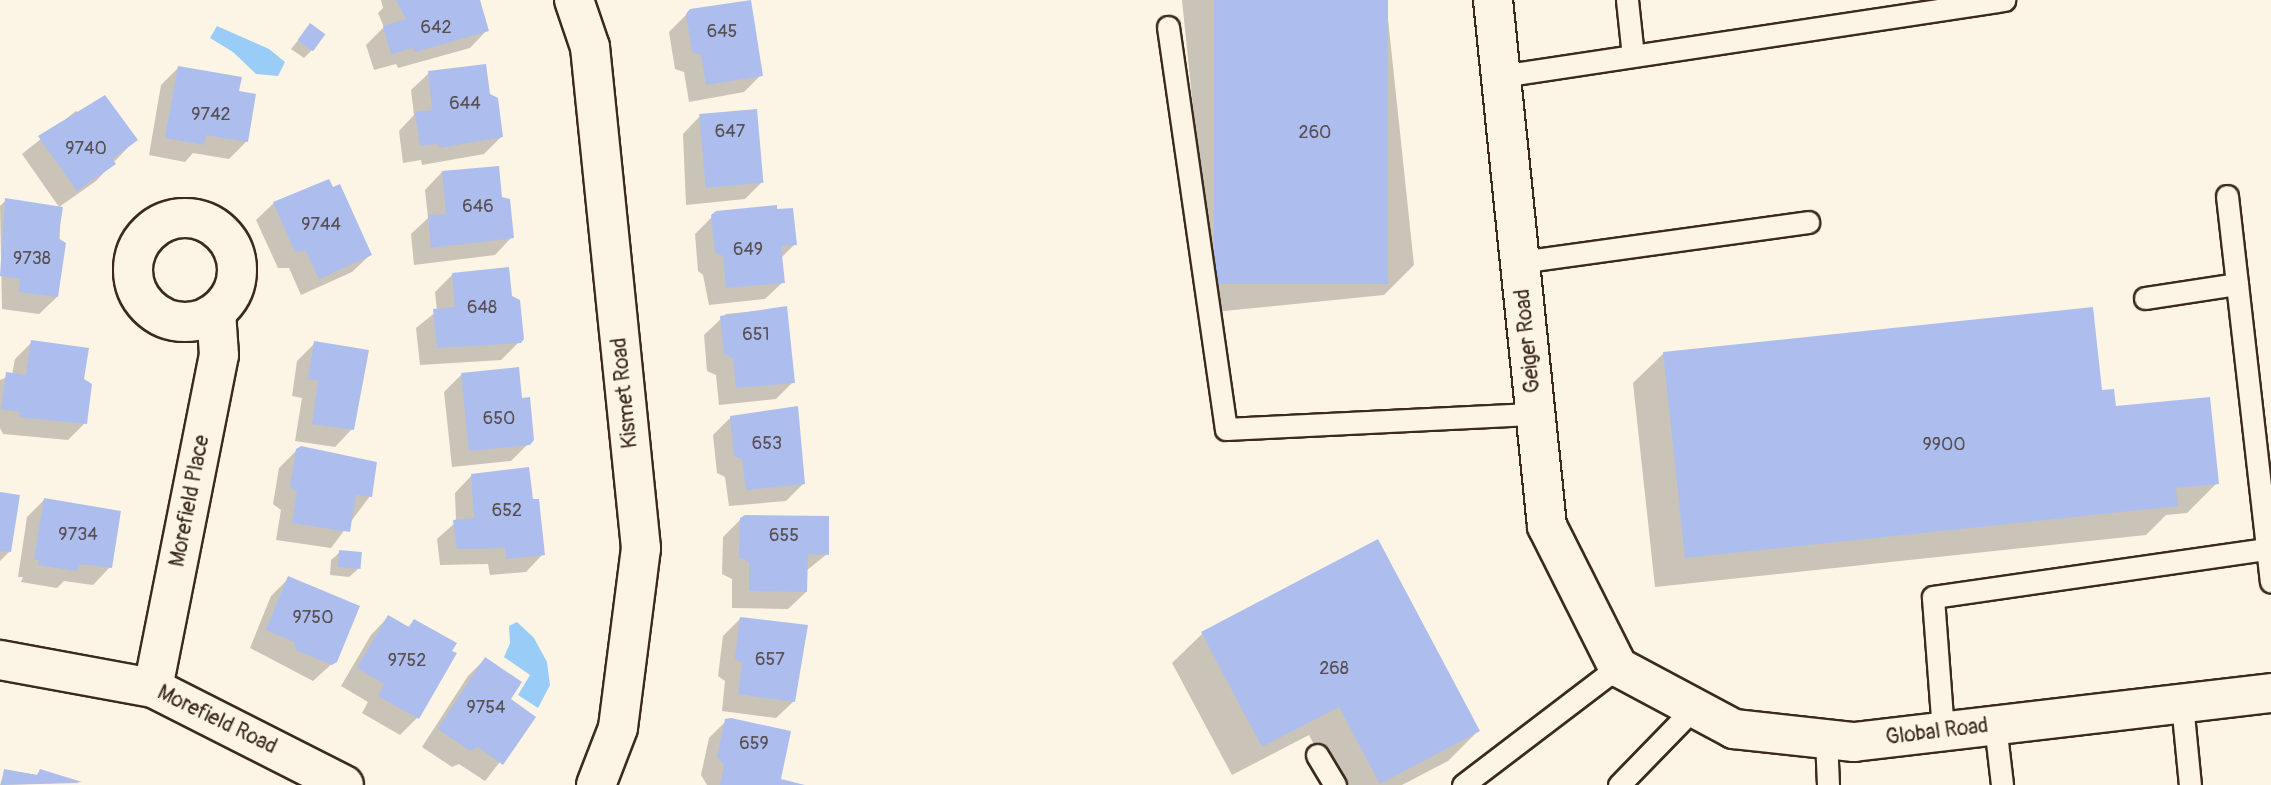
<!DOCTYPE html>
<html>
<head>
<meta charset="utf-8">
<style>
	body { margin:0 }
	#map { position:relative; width:2271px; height:785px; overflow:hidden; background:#fcf5e5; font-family:Pangolin,sans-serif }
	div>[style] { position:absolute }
	.water>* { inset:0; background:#99ccf6 }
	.shadow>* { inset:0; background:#0003 }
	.building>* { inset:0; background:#adbeee; transform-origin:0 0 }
	.roads { filter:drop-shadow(2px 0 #3b2a1e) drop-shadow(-2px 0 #3b2a1e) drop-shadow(0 2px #3b2a1e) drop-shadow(0 -2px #3b2a1e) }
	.lane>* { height:21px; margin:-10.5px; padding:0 10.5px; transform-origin:10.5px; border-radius:10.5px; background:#fcf5e5 }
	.street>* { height:38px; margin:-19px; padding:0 19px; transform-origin:19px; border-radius:19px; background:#fcf5e5 }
	.street>.ring { margin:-19px; padding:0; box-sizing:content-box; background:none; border:38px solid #fcf5e5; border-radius:50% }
	span { translate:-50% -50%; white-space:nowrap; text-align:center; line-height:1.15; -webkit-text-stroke:6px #fcf5e5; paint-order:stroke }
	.number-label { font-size:18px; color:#584f52 }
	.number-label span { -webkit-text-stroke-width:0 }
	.street-label { font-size:21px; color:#3b2a1e }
</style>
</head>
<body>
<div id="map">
	<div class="water">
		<i style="clip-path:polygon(217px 26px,269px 49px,285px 62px,278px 76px,256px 74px,233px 52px,210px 38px)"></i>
		<i style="clip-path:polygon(517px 622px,534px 638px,547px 662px,550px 685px,538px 708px,518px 695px,530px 675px,504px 657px,510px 643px,509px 626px)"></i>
	</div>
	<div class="shadow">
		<i style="clip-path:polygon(381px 0,478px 0,487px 30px,470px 48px,398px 68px,396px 64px,374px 70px,366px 45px,384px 27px,378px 13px,383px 8px)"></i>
		<i style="clip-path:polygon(1182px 0,1386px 0,1414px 265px,1384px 295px,1214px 312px)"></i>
		<i style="clip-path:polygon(691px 10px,761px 75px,744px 92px,689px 102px,684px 72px,675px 69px,669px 32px)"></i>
		<i style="clip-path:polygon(310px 26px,312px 50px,304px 58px,291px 49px)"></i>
		<i style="clip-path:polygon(178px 68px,237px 92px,246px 142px,229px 159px,193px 153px,185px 162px,149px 155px,161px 85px)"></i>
		<i style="clip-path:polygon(429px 73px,488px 95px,502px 136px,484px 154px,422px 165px,421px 160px,403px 163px,399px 131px,414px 115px,411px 90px)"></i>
		<i style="clip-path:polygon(76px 111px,135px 140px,96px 181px,59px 207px,22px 154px)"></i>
		<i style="clip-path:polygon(700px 116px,762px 182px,745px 199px,686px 205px,683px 134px)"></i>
		<i style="clip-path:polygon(442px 172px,500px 198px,512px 237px,495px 255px,414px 265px,411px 234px,428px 218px,425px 190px)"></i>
		<i style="clip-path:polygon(332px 189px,370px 255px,352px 272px,301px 295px,289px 268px,278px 268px,256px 220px,274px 203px)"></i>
		<i style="clip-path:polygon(6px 200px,61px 208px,57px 297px,39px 314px,2px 309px,0 206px)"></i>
		<i style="clip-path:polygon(716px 213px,795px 244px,780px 259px,783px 282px,765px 299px,709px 305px,703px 275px,698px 271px,695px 234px)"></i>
		<i style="clip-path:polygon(452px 275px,519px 342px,501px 360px,420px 365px,416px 328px,437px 311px,435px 292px)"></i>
		<i style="clip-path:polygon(786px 308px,793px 382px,776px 399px,719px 405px,716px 375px,707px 371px,704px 335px,726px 314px)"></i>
		<i style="clip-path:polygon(32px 342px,82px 380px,85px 423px,68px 440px,3px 434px,0 428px,0 380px,12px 375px,15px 359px)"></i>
		<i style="clip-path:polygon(315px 343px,352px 429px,335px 447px,295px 441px,302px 398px,292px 396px,297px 361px)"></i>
		<i style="clip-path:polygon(1663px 354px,2100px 392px,2114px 408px,2217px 483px,2187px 513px,2166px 515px,2146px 535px,1655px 587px,1633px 383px)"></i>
		<i style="clip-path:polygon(462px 374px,520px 400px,533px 439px,511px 461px,452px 467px,444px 392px)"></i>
		<i style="clip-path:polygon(731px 417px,804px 483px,786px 501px,729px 506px,725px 477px,717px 473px,713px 435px)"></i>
		<i style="clip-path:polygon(297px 450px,370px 496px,331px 548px,276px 540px,281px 510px,273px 504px,279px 468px)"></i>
		<i style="clip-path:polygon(472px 475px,532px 501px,543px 554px,526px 572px,490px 575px,488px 564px,440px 565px,437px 539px,456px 522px,455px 493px)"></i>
		<i style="clip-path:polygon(0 494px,9px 552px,0 561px)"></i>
		<i style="clip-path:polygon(44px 500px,110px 567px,93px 585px,64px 581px,57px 588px,21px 582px,23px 577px,18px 577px,27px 517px)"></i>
		<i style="clip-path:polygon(741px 519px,827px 554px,806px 571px,806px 592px,788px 609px,732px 608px,732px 579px,722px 574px,723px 537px)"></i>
		<i style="clip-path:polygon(340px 552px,358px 569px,349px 577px,330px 575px,331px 560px)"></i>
		<i style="clip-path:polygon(289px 578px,335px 661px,313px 681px,250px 648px,271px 596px)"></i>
		<i style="clip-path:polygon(388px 617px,407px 628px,414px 621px,455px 654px,417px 718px,400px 735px,362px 713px,368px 702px,341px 686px,371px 635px)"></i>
		<i style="clip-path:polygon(740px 619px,794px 701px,776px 718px,722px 711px,725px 681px,718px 676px,723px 636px)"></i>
		<i style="clip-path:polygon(1202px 634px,1478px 731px,1448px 761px,1402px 785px,1335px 785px,1309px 735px,1232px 775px,1172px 663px)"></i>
		<i style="clip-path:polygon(485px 659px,508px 700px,534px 718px,485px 781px,459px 764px,452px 767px,422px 747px,468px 676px)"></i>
		<i style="clip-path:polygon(726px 721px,779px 780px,799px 785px,707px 785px,701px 775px,709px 738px)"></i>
		<i style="clip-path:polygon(5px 770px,37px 775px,41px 771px,80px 783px,0 785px)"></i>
	</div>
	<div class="building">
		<i style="clip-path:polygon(396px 0,480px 0,489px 31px,415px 52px,413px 48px,391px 54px,383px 26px,406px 19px)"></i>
		<i style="clip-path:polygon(751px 0,763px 76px,706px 85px,701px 55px,692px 52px,686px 14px,690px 9px)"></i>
		<i style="left:1214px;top:0;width:174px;height:284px"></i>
		<i style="left:310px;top:23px;width:19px;height:21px;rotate:36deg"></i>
		<i style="clip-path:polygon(486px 64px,490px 94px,498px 98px,503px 137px,439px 148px,438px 144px,420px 146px,415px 112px,432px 110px,428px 71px)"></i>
		<i style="clip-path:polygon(178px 66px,242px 77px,239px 91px,256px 94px,248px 142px,206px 135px,204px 145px,165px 138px)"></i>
		<i style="clip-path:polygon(105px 95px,138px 140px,112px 159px,116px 164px,77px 191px,38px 136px)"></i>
		<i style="left:757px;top:109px;width:74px;height:58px;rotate:85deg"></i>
		<i style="clip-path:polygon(499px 166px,502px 197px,510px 199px,514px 238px,431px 248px,428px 215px,446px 214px,442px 171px)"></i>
		<i style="clip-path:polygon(329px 179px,333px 187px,340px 184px,372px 255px,319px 279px,306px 251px,295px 252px,273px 202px)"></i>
		<i style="clip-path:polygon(5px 198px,63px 207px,58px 238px,66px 243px,58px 297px,19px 292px,20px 279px,0 276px)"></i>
		<i style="clip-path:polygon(777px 205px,777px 209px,793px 208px,797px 245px,781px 246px,785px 283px,726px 288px,723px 256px,715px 253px,711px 215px,716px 211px)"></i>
		<i style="clip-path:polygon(509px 267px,512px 296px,520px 300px,524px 339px,521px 343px,437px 348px,433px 309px,455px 307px,452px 273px)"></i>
		<i style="clip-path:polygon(787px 306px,795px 383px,736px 388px,733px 358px,724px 354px,720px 316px)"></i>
		<i style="clip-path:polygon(2093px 307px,2102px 390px,2114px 389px,2116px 406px,2210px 397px,2219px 484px,2176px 488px,2178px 506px,1685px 558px,1663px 352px)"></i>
		<i style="clip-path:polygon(31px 340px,89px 348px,84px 379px,92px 384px,87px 424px,19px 417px,20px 412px,1px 409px,6px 372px,26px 375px)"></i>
		<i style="clip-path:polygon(314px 341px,369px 350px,354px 430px,312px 424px,318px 381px,308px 379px)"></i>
		<i style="clip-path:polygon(519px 367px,522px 398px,530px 397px,534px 440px,530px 445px,469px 451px,461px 373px)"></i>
		<i style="clip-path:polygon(798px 406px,805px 484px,746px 490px,742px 459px,734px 456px,730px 416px)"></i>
		<i style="clip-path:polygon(301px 446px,377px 462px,372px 497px,356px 495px,350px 532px,292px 523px,297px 492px,290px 487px,296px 449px)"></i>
		<i style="clip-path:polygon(529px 467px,533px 499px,539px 499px,545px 555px,506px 559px,505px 548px,457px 549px,453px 520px,474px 518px,471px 474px)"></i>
		<i style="clip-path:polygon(0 492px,20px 495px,11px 552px,0 551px)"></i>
		<i style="clip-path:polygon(44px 498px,121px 511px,112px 568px,81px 564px,76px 571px,38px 565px,39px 560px,34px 560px)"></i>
		<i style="clip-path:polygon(745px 515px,829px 516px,829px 555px,808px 554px,807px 592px,749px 591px,749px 562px,739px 557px,740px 518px)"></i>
		<i style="clip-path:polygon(1378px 539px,1480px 731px,1380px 784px,1339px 707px,1262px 747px,1201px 632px)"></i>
		<i style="left:339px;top:550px;width:23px;height:17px;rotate:5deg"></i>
		<i style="clip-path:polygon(288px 576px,360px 606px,337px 662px,332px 665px,296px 650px,294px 642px,266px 630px)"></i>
		<i style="clip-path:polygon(388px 615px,409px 627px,414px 619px,457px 643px,452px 651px,457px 653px,419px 719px,378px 696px,384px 684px,357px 668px)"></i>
		<i style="clip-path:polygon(740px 617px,808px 625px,795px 702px,738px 694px,742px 664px,735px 658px)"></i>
		<i style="clip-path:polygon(485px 657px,522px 682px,511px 699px,536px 717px,503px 765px,478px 747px,470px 751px,438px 729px)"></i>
		<i style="clip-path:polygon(731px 718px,791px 731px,781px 779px,805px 785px,720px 785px,724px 765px,717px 757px,725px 719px)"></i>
		<i style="clip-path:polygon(4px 769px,37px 775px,40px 769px,82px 782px,1px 785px)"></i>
	</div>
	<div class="roads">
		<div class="lane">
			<i style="left:1627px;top:0;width:56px;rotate:83.9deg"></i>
			<i style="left:1168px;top:27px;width:406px;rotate:81.8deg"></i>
			<i style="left:1226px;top:429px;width:310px;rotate:-2.8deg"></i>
			<i style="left:1501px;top:76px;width:509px;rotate:-8.59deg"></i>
			<i style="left:2227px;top:196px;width:388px;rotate:83.5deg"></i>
			<i style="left:1520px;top:262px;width:291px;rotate:-7.9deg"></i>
			<i style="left:2145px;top:298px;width:93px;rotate:-8.7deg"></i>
			<i style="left:2182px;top:704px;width:81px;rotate:84.4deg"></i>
			<i style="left:1995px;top:725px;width:60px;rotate:83.3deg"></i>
			<i style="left:1943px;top:731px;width:134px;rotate:-94.3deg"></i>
			<i style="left:1933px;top:597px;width:337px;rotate:-8.2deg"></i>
			<i style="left:1826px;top:739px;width:46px;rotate:87.5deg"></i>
			<i style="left:1317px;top:755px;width:35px;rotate:59deg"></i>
			<i style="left:1463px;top:785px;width:195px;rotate:-37.3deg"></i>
			<i style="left:1619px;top:785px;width:107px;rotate:-45.8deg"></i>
		</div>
		<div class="street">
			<i style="left:574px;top:0;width:50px;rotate:71.2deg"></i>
			<i style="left:590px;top:47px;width:504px;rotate:84.19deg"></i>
			<i style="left:641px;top:548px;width:181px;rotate:97.3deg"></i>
			<i style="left:618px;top:728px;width:61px;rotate:111.1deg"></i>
			<i style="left:1493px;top:0;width:529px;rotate:84.14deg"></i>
			<i style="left:1547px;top:526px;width:158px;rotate:63.3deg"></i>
			<i style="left:1618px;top:667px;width:132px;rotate:28.1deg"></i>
			<i style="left:1734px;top:729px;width:121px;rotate:6.2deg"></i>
			<i style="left:1854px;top:742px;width:420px;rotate:-6.7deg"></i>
			<i class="ring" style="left:133px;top:218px;width:66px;height:66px"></i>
			<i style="left:0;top:660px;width:156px;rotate:10.4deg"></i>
			<i style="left:153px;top:688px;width:214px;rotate:26.9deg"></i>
			<i style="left:153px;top:688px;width:339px;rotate:-78.8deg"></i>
			<i style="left:219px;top:355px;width:43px;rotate:-94deg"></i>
		</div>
	</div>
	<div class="number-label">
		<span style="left:436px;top:28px">642</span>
		<span style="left:722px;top:32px">645</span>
		<span style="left:465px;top:104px">644</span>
		<span style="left:211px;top:115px">9742</span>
		<span style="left:730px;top:132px">647</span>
		<span style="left:1315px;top:133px">260</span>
		<span style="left:86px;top:149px">9740</span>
		<span style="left:478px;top:207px">646</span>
		<span style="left:321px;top:225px">9744</span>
		<span style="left:748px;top:250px">649</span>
		<span style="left:32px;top:259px">9738</span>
		<span style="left:482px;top:308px">648</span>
		<span style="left:756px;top:335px">651</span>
		<span style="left:499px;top:419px">650</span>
		<span style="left:767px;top:444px">653</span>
		<span style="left:1944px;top:445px">9900</span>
		<span style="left:507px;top:511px">652</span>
		<span style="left:78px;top:535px">9734</span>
		<span style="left:784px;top:536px">655</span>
		<span style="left:313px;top:618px">9750</span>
		<span style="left:770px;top:660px">657</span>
		<span style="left:407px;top:661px">9752</span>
		<span style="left:1334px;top:669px">268</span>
		<span style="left:486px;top:708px">9754</span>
		<span style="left:754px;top:744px">659</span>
	</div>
	<div class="street-label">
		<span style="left:1528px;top:341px;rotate:-96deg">Geiger Road</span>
		<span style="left:625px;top:393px;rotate:-96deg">Kismet Road</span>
		<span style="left:190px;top:501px;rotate:-79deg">Morefield Place</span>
		<span style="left:217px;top:720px;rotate:26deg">Morefield Road</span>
		<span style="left:1937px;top:732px;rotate:-7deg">Global Road</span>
	</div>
</div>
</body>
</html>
